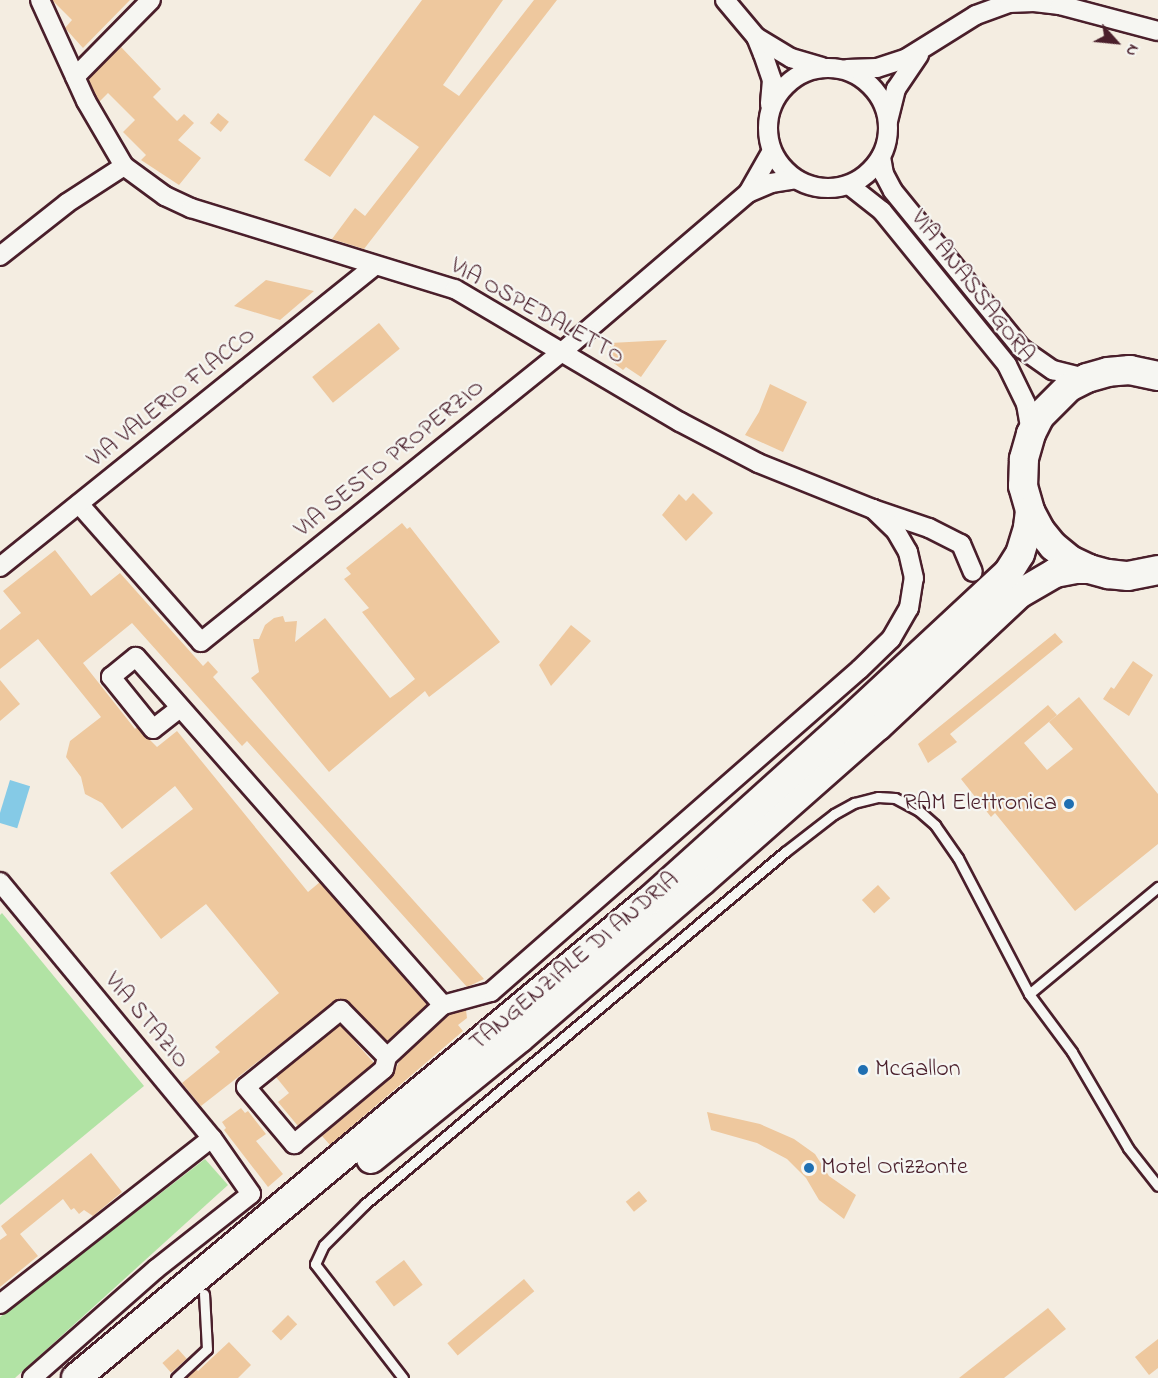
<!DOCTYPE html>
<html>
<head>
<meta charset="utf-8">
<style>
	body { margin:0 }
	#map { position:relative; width:1158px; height:1378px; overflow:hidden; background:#f4ede1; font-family:"Indie Flower",sans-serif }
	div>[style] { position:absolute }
	.green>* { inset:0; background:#b1e3a4 }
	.water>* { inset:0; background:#85cae6; transform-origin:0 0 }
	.building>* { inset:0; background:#eec89e; transform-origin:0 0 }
	.roads { filter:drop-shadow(2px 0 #4a1f2b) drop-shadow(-2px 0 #4a1f2b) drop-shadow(0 2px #4a1f2b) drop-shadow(0 -2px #4a1f2b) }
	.service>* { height:9px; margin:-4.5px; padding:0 4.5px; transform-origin:4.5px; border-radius:4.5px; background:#f6f6f2 }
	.minor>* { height:18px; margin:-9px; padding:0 9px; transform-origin:9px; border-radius:9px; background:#f6f6f2 }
	.minor>.ring { margin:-9px; padding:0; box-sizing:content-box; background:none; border:18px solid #f6f6f2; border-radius:50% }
	.primary>* { height:28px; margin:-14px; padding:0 14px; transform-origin:14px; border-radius:14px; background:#f6f6f2 }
	.dots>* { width:16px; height:16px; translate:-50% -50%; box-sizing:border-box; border:3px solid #f6f6f2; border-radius:50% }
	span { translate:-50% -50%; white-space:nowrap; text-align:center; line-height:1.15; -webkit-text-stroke:4.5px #f6f6f2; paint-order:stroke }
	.street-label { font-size:24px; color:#4a1f2b }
	.poi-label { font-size:24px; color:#4a1f2b }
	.right { translate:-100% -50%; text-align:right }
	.left { translate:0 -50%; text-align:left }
	.north { position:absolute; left:1086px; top:12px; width:60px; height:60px; -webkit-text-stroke:4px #f6f6f2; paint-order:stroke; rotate:117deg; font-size:16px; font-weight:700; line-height:24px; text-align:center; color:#4a1f2b }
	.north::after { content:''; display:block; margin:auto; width:21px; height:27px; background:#4a1f2b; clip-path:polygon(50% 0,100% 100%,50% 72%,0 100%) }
</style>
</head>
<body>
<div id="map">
	<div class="green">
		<i style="clip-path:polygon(2px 913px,144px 1086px,0 1205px,0 915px)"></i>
		<i style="clip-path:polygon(205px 1159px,228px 1185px,15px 1378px,0 1378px,0 1317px)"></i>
	</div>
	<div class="water">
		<i style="left:10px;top:780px;width:21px;height:44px;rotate:17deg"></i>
	</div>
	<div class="building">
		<i style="clip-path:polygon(52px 0,130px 0,83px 48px,65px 28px,72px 20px)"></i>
		<i style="clip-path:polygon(422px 0,503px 0,443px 85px,459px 96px,534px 0,557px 0,364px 249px,332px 239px,355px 208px,365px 216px,419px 147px,374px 115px,330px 177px,304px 160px)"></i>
		<i style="clip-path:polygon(121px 47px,161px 89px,153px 97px,177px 121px,184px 114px,194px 123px,178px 140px,201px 158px,179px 185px,141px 160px,146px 155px,123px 132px,135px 120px,108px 93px,99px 102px,88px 79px)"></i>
		<i style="left:218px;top:113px;width:14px;height:13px;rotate:39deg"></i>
		<i style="clip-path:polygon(266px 280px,314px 291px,280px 320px,234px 306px)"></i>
		<i style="left:379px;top:323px;width:33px;height:86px;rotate:51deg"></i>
		<i style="clip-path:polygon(667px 340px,641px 377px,626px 367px,623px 370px,611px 361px,610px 343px)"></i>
		<i style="clip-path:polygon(770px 384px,807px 402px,783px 452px,745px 435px,759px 412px)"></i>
		<i style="clip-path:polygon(693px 493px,713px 513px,686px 541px,662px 515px,679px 494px,686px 501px)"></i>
		<i style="clip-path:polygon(402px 523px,407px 529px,410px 527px,500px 642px,429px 697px,425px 691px,329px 772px,251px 678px,259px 672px,253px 639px,259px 639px,265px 625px,274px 618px,283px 616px,285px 622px,297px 621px,295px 642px,325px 618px,390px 698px,400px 691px,415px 679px,362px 612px,369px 608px,344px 579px,351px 574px,346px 568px)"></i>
		<i style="clip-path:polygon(55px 550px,91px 596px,120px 573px,203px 666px,208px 661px,218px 672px,213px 677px,484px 979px,467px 987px,247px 741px,242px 746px,132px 623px,83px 663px,135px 729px,137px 727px,157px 747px,177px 731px,308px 892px,320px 882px,427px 1005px,387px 1041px,349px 1002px,338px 999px,201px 1106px,182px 1083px,220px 1052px,215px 1047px,279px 993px,206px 904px,161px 939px,110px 873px,193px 809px,175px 786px,122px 829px,102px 803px,85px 794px,81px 777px,66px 757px,70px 741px,101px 717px,38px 639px,0 669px,0 630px,21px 613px,3px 591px)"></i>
		<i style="clip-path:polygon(571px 625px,591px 641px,551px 686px,539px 665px)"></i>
		<i style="clip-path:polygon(1055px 633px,1063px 642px,950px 734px,957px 742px,928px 763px,918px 744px)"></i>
		<i style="clip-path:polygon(1133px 661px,1153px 675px,1129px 716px,1103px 699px,1111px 687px,1114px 689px)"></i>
		<i style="clip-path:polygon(0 680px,20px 704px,0 721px)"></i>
		<i style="clip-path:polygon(1079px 697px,1158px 794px,1158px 844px,1075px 911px,995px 813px,991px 817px,961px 779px,1048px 705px,1057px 715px,1024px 743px,1047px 770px,1073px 749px,1049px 722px)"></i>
		<i style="left:878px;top:885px;width:18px;height:22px;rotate:47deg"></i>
		<i style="clip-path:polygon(466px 1010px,467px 1018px,458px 1025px,463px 1031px,330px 1145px,322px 1136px,391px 1078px,400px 1060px,449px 1015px)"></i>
		<i style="clip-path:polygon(340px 1025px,374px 1063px,298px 1126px,278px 1102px,289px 1093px,276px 1077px)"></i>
		<i style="clip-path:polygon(241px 1108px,245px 1113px,248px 1111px,266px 1134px,256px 1141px,283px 1174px,268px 1187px,224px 1130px,226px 1128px,222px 1122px)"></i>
		<i style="clip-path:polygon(707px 1112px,760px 1124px,794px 1139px,815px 1154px,829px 1176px,856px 1195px,844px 1219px,819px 1200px,806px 1178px,787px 1159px,757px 1143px,711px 1130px)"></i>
		<i style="clip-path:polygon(91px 1153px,122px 1192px,93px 1216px,84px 1210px,79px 1214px,74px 1208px,71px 1210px,63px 1199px,20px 1234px,38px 1256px,0 1287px,0 1240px,7px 1235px,1px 1226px)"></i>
		<i style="left:639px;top:1191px;width:13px;height:17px;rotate:51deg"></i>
		<i style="left:404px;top:1260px;width:31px;height:36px;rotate:53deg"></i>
		<i style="left:524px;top:1279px;width:16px;height:100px;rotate:50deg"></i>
		<i style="clip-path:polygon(1048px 1308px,1066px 1329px,1004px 1378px,959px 1378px)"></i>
		<i style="left:288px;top:1315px;width:13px;height:23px;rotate:45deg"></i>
		<i style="clip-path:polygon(1158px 1339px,1158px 1368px,1149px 1375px,1135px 1357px)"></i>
		<i style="clip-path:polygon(229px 1342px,251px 1365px,238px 1378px,186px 1378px,196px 1369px,198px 1371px)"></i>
		<i style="left:178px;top:1349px;width:13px;height:21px;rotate:48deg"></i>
	</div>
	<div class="roads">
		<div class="service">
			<i style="left:1029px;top:994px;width:72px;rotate:53.4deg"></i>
			<i style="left:1072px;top:1052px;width:111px;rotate:59.7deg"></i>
			<i style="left:1128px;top:1148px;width:48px;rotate:51.7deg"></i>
			<i style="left:176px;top:1378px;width:42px;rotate:-43.1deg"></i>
			<i style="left:207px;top:1349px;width:55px;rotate:-93.1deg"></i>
			<i style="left:403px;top:1378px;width:144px;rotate:-127.7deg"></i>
			<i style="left:315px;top:1264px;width:21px;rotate:-65deg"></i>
			<i style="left:324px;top:1245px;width:58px;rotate:-45deg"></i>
			<i style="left:365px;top:1204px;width:548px;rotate:-39.97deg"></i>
			<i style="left:785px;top:852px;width:62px;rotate:-37.8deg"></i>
			<i style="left:834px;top:814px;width:23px;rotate:-29deg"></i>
			<i style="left:854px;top:803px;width:25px;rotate:-14deg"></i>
			<i style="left:878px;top:797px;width:17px;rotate:3deg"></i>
			<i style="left:895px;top:798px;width:26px;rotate:28deg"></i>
			<i style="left:918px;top:810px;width:23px;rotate:41deg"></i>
			<i style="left:935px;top:825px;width:40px;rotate:55.1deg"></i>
			<i style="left:958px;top:858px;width:153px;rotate:62.4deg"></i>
			<i style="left:1029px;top:994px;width:168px;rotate:-39.7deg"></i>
		</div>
		<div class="minor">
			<i style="left:40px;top:0;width:111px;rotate:65.5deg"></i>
			<i style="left:86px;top:101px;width:75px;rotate:59.7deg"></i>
			<i style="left:124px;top:166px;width:51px;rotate:36.2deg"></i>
			<i style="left:165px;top:196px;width:29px;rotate:25deg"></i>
			<i style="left:191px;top:208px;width:276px;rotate:17.1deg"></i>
			<i style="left:455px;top:289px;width:261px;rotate:30.6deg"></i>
			<i style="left:680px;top:422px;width:88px;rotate:27.7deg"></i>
			<i style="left:758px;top:463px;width:124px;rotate:21.8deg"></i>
			<i style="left:873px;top:509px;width:59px;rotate:18.7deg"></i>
			<i style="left:929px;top:528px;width:36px;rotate:27deg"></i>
			<i style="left:961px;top:544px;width:30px;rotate:67deg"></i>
			<i style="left:725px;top:0;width:48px;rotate:50deg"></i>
			<i style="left:756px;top:37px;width:18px;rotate:68deg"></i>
			<i style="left:763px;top:54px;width:28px;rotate:71deg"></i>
			<i style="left:772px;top:80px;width:24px;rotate:95deg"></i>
			<i style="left:756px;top:37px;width:41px;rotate:31deg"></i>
			<i style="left:791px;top:58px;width:32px;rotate:16deg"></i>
			<i class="ring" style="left:768px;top:68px;width:102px;height:102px"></i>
			<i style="left:847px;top:69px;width:30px;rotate:-2deg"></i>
			<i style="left:877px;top:68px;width:32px;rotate:-18deg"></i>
			<i style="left:907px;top:58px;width:81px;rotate:-31.9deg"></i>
			<i style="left:976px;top:15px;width:35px;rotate:-20deg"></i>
			<i style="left:1009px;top:3px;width:25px;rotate:-2deg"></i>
			<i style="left:1034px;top:2px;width:26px;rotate:7deg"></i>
			<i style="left:1060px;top:5px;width:101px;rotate:14.9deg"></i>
			<i style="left:75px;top:77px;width:108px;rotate:-45.4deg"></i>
			<i style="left:888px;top:121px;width:33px;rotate:-76deg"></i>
			<i style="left:896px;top:89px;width:41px;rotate:-55.9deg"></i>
			<i style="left:881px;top:157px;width:17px;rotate:80deg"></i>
			<i style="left:884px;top:174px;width:19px;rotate:62deg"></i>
			<i style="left:893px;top:191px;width:203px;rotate:50.8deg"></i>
			<i style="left:1021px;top:348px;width:39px;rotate:35deg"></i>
			<i style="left:1053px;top:370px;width:34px;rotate:14deg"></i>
			<i style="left:849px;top:185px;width:42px;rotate:38.2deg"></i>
			<i style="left:882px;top:211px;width:198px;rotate:50.9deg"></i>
			<i style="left:1007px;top:365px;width:43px;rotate:64deg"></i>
			<i style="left:1026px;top:404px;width:29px;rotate:80deg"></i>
			<i style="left:748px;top:193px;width:48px;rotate:-60.3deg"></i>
			<i style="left:0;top:256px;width:85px;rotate:-38.3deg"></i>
			<i style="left:67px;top:203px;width:68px;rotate:-33deg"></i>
			<i style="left:79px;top:504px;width:184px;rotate:48.5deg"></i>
			<i style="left:201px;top:642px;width:464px;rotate:-38.8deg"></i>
			<i style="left:563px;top:351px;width:243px;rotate:-40.5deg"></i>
			<i style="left:748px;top:193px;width:25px;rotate:-23deg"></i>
			<i style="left:771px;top:183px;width:24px;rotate:-9deg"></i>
			<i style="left:0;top:567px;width:480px;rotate:-38.8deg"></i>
			<i style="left:180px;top:708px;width:34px;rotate:142deg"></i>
			<i style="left:153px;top:729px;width:67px;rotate:-128.9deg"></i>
			<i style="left:111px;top:677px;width:32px;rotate:-39deg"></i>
			<i style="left:136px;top:657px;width:464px;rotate:48.6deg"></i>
			<i style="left:0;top:882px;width:332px;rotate:50.4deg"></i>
			<i style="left:212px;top:1138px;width:68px;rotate:55.1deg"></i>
			<i style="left:251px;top:1194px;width:121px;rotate:141.7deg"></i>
			<i style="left:156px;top:1269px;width:165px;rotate:138.7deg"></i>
			<i style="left:387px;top:1057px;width:66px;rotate:-134.4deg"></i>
			<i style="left:341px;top:1010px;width:122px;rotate:141deg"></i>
			<i style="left:246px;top:1087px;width:75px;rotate:49.9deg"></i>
			<i style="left:294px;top:1144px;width:117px;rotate:-39.8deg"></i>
			<i style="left:384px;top:1069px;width:12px;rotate:-76deg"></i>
			<i style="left:387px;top:1057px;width:76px;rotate:-42.9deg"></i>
			<i style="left:443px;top:1005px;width:50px;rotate:-15.2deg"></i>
			<i style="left:491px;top:992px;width:490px;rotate:-41.2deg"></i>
			<i style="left:860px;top:669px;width:43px;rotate:-44.1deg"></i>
			<i style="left:891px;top:639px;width:36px;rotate:-60deg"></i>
			<i style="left:909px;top:608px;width:30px;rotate:-81deg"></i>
			<i style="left:914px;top:578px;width:27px;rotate:-103deg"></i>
			<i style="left:908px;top:552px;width:24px;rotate:-120deg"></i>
			<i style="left:896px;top:531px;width:32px;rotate:-136deg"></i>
			<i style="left:0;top:1304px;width:269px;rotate:-38.1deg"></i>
		</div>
		<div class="primary">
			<i style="left:1158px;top:376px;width:29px;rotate:-168deg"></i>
			<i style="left:1130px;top:370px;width:22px;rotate:175deg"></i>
			<i style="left:1108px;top:372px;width:22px;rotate:164deg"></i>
			<i style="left:1087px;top:378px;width:20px;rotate:153deg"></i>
			<i style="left:1069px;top:387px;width:41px;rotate:135deg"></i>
			<i style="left:1040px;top:416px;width:20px;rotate:117deg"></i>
			<i style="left:1031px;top:434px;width:26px;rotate:106deg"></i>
			<i style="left:1024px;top:459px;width:27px;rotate:92deg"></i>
			<i style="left:1023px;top:486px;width:26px;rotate:74deg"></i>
			<i style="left:1030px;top:511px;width:21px;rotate:62deg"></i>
			<i style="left:1040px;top:530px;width:21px;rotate:51deg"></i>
			<i style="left:1053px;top:546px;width:22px;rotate:39deg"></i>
			<i style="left:1070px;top:560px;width:21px;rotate:25deg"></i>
			<i style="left:1089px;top:569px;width:20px;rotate:15deg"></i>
			<i style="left:1108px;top:574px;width:20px;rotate:6deg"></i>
			<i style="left:1128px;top:576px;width:31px;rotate:-11deg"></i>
			<i style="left:371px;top:1159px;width:192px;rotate:-39.1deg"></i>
			<i style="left:520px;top:1038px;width:240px;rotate:-40.8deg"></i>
			<i style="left:702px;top:881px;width:235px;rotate:-41.4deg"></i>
			<i style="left:878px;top:726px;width:193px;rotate:-43.1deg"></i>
			<i style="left:1019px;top:594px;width:42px;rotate:-30.3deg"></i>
			<i style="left:1055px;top:573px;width:20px;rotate:-11deg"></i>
			<i style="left:1075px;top:569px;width:14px"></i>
			<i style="left:76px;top:1378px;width:747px;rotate:-39.79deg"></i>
			<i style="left:650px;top:900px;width:256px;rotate:-42deg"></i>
			<i style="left:840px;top:729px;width:229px;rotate:-42.9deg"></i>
			<i style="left:1008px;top:573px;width:22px;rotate:-58deg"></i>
			<i style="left:1020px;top:554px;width:28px;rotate:-73deg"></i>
			<i style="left:1028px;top:527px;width:16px;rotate:-83deg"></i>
		</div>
	</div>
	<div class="dots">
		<i style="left:1069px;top:804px;background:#1f6fb2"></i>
		<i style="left:863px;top:1070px;background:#1f6fb2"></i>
		<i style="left:809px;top:1168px;background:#1f6fb2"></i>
	</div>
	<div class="street-label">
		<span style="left:972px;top:287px;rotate:52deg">VIA ANASSAGORA</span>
		<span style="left:537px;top:312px;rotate:29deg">VIA OSPEDALETTO</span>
		<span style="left:172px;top:398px;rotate:-39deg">VIA VALERIO FLACCO</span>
		<span style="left:390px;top:459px;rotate:-39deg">VIA SESTO PROPERZIO</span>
		<span style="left:575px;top:962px;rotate:-40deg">TANGENZIALE DI ANDRIA</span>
		<span style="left:146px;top:1021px;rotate:50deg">VIA STAZIO</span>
	</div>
	<div class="poi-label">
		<span class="right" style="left:1057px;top:804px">RAM Elettronica</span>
		<span class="left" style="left:875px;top:1070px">McGallon</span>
		<span class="left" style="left:821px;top:1168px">Motel Orizzonte</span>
	</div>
	<div class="north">N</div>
</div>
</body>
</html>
